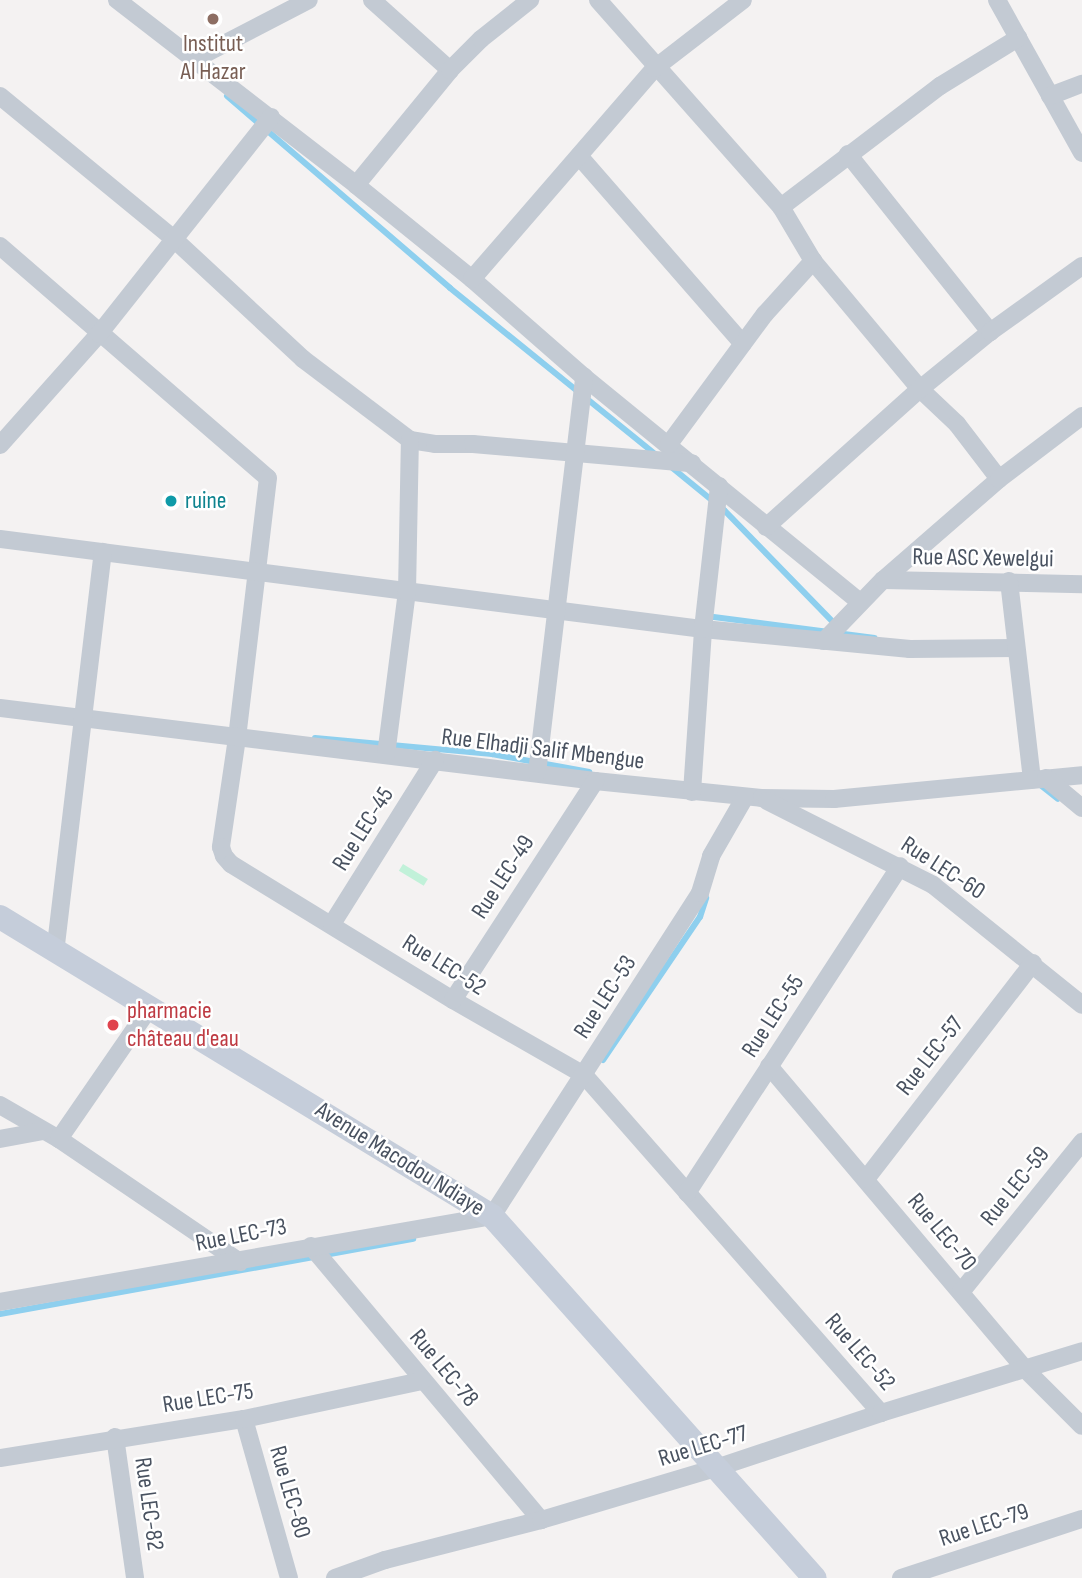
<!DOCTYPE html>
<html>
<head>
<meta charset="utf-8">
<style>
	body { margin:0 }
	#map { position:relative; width:1082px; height:1578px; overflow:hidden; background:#f4f2f2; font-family:"Sofia Sans Condensed",sans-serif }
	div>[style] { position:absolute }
	.green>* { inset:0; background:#c1f1d9; transform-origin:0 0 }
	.stream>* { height:6px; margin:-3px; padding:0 3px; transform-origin:3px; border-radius:3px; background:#8ecfee }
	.street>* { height:18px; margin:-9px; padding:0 9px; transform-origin:9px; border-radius:9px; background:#c3cad3 }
	.secondary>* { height:24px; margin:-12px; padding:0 12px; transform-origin:12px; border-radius:12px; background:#c5cdda }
	.dots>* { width:19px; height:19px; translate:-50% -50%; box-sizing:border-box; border:4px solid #fff; border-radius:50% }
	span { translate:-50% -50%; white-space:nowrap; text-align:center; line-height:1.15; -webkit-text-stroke:5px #fff; paint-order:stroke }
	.education-label { font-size:24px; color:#785e54 }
	.culture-label { font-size:24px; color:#0d838f }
	.left { translate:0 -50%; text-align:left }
	.street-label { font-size:24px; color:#495260 }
	.health-label { font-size:24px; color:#be3a42 }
</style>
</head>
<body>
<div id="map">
	<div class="green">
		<i style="left:403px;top:864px;width:29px;height:8px;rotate:31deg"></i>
	</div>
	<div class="stream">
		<i style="left:227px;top:96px;width:294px;rotate:40.7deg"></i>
		<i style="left:450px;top:288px;width:265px;rotate:39deg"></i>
		<i style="left:670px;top:466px;width:70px;rotate:39.2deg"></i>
		<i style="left:724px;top:510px;width:161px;rotate:45.8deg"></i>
		<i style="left:706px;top:616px;width:170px;rotate:7.4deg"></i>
		<i style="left:315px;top:738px;width:178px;rotate:5.2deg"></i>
		<i style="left:492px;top:754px;width:99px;rotate:10.5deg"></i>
		<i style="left:1039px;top:784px;width:24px;rotate:38deg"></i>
		<i style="left:603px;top:1060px;width:173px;rotate:-55.9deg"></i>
		<i style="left:700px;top:917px;width:20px;rotate:-72deg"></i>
		<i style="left:0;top:1314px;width:420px;rotate:-10.3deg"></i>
	</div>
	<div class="street">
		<i style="left:117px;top:0;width:302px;rotate:37.7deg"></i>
		<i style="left:356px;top:185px;width:149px;rotate:39deg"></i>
		<i style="left:472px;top:279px;width:149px;rotate:41.2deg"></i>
		<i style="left:584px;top:377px;width:356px;rotate:39.2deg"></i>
		<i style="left:372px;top:0;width:105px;rotate:41.9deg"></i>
		<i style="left:598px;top:0;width:276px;rotate:48.5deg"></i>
		<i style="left:781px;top:207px;width:63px;rotate:59.3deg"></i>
		<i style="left:813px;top:261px;width:167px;rotate:50.1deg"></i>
		<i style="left:920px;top:389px;width:51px;rotate:43.4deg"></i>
		<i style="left:957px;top:424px;width:69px;rotate:52.6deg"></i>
		<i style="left:997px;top:0;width:175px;rotate:60.9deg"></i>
		<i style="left:195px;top:59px;width:128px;rotate:-27.4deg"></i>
		<i style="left:0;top:96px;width:227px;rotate:39.4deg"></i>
		<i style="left:175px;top:240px;width:175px;rotate:42.9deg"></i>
		<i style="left:303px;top:359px;width:134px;rotate:37.1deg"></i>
		<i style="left:410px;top:440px;width:25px;rotate:9deg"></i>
		<i style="left:435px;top:444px;width:38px"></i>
		<i style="left:473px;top:444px;width:220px;rotate:5deg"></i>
		<i style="left:1050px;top:96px;width:34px;rotate:-21deg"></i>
		<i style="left:848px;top:154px;width:228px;rotate:51.4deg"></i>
		<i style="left:579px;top:156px;width:249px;rotate:48.9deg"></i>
		<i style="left:356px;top:185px;width:149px;rotate:-50.7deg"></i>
		<i style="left:450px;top:70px;width:44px;rotate:-45deg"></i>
		<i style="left:481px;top:39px;width:63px;rotate:-38.5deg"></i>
		<i style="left:781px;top:207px;width:200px;rotate:-37.3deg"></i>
		<i style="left:940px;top:86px;width:92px;rotate:-31.6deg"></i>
		<i style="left:0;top:246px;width:354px;rotate:40.9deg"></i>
		<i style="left:268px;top:478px;width:262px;rotate:96.8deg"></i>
		<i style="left:237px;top:738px;width:110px;rotate:98.4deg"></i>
		<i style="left:221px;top:847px;width:9px;rotate:72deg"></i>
		<i style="left:224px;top:856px;width:11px;rotate:49deg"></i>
		<i style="left:231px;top:864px;width:260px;rotate:31.5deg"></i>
		<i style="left:453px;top:1000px;width:151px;rotate:29.8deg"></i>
		<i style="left:584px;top:1075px;width:450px;rotate:48.7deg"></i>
		<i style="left:472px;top:279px;width:279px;rotate:-49.1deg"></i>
		<i style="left:655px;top:68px;width:111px;rotate:-37.7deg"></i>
		<i style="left:669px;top:444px;width:162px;rotate:-53.6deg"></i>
		<i style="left:765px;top:314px;width:72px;rotate:-47.8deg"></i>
		<i style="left:0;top:445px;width:149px;rotate:-48.3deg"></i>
		<i style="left:99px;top:334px;width:277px;rotate:-51.6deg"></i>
		<i style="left:766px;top:527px;width:207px;rotate:-41.9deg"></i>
		<i style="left:920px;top:389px;width:90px;rotate:-39.2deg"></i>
		<i style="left:990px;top:332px;width:113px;rotate:-35.7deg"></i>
		<i style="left:0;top:539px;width:709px;rotate:7.3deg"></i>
		<i style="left:703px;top:629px;width:208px;rotate:5.5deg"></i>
		<i style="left:910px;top:649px;width:106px;rotate:-0.5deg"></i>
		<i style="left:883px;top:580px;width:199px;rotate:1.2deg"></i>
		<i style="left:1009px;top:581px;width:200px;rotate:83.4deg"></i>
		<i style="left:824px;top:641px;width:85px;rotate:-46deg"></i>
		<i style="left:883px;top:580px;width:154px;rotate:-41deg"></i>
		<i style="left:999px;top:479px;width:104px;rotate:-37.2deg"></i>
		<i style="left:0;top:708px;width:599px;rotate:6.99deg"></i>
		<i style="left:595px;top:781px;width:167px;rotate:5.8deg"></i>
		<i style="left:761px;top:798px;width:73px;rotate:0.8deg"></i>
		<i style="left:834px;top:799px;width:249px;rotate:-5.5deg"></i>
		<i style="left:386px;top:755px;width:164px;rotate:-82.7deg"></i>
		<i style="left:407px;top:592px;width:152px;rotate:-88.9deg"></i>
		<i style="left:537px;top:773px;width:399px;rotate:-83.2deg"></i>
		<i style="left:1046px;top:778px;width:47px;rotate:39.8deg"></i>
		<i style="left:692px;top:792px;width:163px;rotate:-86.1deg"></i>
		<i style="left:703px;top:629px;width:144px;rotate:-83.6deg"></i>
		<i style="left:767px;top:801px;width:186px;rotate:26.8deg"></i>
		<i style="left:933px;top:885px;width:191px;rotate:38.8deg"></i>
		<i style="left:332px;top:924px;width:194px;rotate:-57.9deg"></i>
		<i style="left:55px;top:953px;width:404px;rotate:-83.2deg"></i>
		<i style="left:453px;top:1000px;width:261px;rotate:-57deg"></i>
		<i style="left:769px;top:1066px;width:398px;rotate:49.8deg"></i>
		<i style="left:1026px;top:1370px;width:79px;rotate:45deg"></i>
		<i style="left:0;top:1105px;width:68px;rotate:30deg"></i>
		<i style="left:59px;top:1139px;width:219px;rotate:34.2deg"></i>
		<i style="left:0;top:1139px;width:44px;rotate:-10.5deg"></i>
		<i style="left:59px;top:1139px;width:160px;rotate:-55.4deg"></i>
		<i style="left:866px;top:1179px;width:273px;rotate:-52.3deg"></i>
		<i style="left:687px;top:1193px;width:390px;rotate:-56.9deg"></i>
		<i style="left:311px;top:1246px;width:358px;rotate:50deg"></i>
		<i style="left:961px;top:1292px;width:193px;rotate:-51.1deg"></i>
		<i style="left:0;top:1302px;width:499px;rotate:-9.9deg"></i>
		<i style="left:492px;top:1216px;width:384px;rotate:-57.2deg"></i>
		<i style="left:700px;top:893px;width:39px;rotate:-73deg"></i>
		<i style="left:711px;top:856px;width:68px;rotate:-60deg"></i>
		<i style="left:244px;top:1419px;width:165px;rotate:74.2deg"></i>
		<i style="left:115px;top:1437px;width:142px;rotate:81.9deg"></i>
		<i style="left:0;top:1458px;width:247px;rotate:-9.1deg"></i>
		<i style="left:244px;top:1419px;width:182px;rotate:-12.1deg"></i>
		<i style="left:335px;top:1578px;width:53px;rotate:-19.8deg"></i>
		<i style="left:385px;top:1560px;width:161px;rotate:-14.4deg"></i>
		<i style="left:541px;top:1520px;width:186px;rotate:-16.6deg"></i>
		<i style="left:719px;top:1467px;width:171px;rotate:-18.4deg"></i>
		<i style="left:881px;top:1413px;width:210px;rotate:-17.1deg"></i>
		<i style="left:901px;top:1578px;width:190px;rotate:-18.1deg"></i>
	</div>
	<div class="secondary">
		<i style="left:0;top:917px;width:576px;rotate:31.29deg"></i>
		<i style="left:492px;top:1216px;width:485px;rotate:48.3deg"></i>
	</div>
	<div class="dots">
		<i style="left:213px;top:19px;background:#8d6e63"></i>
		<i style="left:171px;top:501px;background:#0f9aa8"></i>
		<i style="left:113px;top:1025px;background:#e0444e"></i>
	</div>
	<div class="education-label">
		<span style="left:213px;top:58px">Institut<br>Al Hazar</span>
	</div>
	<div class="culture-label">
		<span class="left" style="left:185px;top:501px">ruine</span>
	</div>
	<div class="street-label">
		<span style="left:983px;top:558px;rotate:1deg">Rue ASC Xewelgui</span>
		<span style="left:543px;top:749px;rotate:7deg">Rue Elhadji Salif Mbengue</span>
		<span style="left:363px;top:829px;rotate:-58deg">Rue LEC-45</span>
		<span style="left:943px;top:868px;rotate:33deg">Rue LEC-60</span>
		<span style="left:503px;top:877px;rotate:-57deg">Rue LEC-49</span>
		<span style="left:444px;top:965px;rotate:32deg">Rue LEC-52</span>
		<span style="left:605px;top:997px;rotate:-57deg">Rue LEC-53</span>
		<span style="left:773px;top:1016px;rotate:-57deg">Rue LEC-55</span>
		<span style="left:930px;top:1056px;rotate:-52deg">Rue LEC-57</span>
		<span style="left:400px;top:1159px;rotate:32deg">Avenue Macodou Ndiaye</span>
		<span style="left:1015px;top:1186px;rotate:-51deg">Rue LEC-59</span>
		<span style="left:942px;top:1232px;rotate:50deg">Rue LEC-70</span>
		<span style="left:241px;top:1235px;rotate:-11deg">Rue LEC-73</span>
		<span style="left:860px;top:1352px;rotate:49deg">Rue LEC-52</span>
		<span style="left:444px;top:1368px;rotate:50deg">Rue LEC-78</span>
		<span style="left:208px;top:1398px;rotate:-9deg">Rue LEC-75</span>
		<span style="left:703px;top:1446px;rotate:-17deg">Rue LEC-77</span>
		<span style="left:290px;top:1492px;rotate:74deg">Rue LEC-80</span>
		<span style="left:149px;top:1504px;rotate:82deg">Rue LEC-82</span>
		<span style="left:984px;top:1525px;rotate:-18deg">Rue LEC-79</span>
	</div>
	<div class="health-label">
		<span class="left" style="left:127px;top:1025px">pharmacie<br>château d'eau</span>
	</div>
</div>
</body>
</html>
